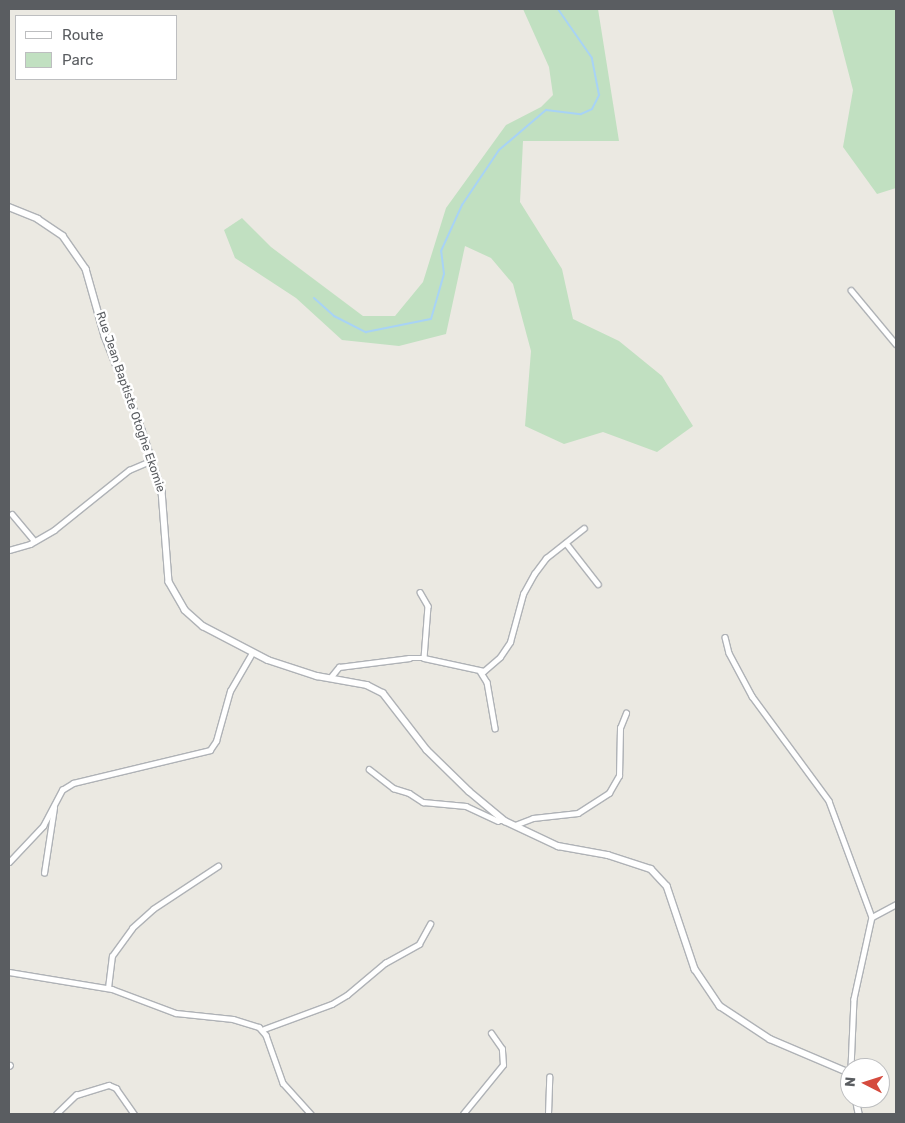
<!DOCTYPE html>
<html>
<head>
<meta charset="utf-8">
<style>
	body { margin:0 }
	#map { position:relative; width:905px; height:1123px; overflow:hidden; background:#ebe9e2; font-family:Rubik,sans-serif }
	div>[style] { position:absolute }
	.green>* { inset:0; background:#c1e0c1 }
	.stream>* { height:2px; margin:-1px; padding:0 1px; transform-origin:1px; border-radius:1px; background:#a8d3f5 }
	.roads { filter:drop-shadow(1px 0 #afb2b6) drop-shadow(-1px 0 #afb2b6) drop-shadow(0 1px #afb2b6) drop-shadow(0 -1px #afb2b6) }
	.minor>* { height:4.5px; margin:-2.25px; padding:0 2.25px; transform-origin:2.25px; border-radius:2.25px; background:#fff }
	.tertiary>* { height:5.5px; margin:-2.75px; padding:0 2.75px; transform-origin:2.75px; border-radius:2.75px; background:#fff }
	span { translate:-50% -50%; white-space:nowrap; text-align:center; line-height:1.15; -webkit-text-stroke:5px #fff; paint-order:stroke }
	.street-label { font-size:12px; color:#5a5d61 }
	.frame { position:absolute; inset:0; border:10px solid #5a5d61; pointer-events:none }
	.legend { position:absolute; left:15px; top:15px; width:162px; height:65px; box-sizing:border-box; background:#fff; border:1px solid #bdbec0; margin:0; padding:6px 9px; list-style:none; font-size:15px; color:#5a5d61 }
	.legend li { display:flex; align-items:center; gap:10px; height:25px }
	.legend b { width:25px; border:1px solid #bdbec0 }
	.north { position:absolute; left:840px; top:1058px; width:50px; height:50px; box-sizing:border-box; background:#fff; border:1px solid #bdbec0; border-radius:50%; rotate:275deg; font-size:14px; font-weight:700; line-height:20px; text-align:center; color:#5a5d61 }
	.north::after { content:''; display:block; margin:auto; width:18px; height:22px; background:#d54b3e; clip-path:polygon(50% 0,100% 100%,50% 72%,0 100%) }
</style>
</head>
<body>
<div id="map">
	<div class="green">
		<i style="clip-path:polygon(523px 9px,598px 9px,619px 141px,523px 141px,520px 202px,562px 269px,573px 319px,619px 341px,662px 376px,693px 426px,657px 452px,603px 432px,564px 444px,525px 426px,531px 351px,513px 284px,491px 258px,465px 246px,446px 334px,399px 346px,342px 340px,296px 298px,235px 258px,224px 230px,242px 218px,271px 247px,363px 316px,395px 316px,423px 282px,446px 208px,506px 125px,541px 107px,553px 95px,549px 67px)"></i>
		<i style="clip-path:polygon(832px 9px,896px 9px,896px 188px,877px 194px,843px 147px,853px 90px)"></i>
	</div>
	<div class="stream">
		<i style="left:314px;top:298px;width:27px;rotate:42deg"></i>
		<i style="left:334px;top:316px;width:36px;rotate:27deg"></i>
		<i style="left:366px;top:332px;width:66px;rotate:-11.3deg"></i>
		<i style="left:431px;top:319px;width:47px;rotate:-73.9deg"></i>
		<i style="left:444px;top:274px;width:23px;rotate:-97deg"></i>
		<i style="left:441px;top:251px;width:51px;rotate:-65.5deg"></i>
		<i style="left:462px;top:205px;width:66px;rotate:-56.1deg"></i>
		<i style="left:499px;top:150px;width:62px;rotate:-40.4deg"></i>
		<i style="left:546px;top:110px;width:35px;rotate:7deg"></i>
		<i style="left:581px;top:114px;width:12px;rotate:-24deg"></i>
		<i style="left:592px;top:109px;width:16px;rotate:-63deg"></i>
		<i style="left:599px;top:95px;width:38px;rotate:-101deg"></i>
		<i style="left:592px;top:58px;width:60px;rotate:-124.8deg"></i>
	</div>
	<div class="roads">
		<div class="minor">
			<i style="left:851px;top:290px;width:70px;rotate:50.2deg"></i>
			<i style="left:12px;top:514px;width:35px;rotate:50deg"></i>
			<i style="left:566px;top:543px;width:52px;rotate:52deg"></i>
			<i style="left:9px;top:550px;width:22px;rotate:-16deg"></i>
			<i style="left:30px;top:544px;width:28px;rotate:-30deg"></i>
			<i style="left:54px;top:530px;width:96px;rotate:-38.7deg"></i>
			<i style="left:129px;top:470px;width:25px;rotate:-23deg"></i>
			<i style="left:420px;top:592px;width:16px;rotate:60deg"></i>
			<i style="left:428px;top:606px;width:52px;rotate:94.4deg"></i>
			<i style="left:725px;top:637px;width:16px;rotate:76deg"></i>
			<i style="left:729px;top:653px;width:49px;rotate:61.9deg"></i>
			<i style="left:752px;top:696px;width:130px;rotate:53.7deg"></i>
			<i style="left:829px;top:801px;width:124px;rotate:69.7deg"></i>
			<i style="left:872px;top:917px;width:84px;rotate:102.4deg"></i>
			<i style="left:854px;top:999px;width:69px;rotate:92.5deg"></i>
			<i style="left:480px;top:671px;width:13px;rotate:58deg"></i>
			<i style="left:487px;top:682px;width:47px;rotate:80.1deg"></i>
			<i style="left:330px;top:678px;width:14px;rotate:-51deg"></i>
			<i style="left:339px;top:667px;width:71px;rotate:-7.3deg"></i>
			<i style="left:409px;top:658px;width:15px"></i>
			<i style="left:424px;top:658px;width:61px;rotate:12.2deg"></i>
			<i style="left:484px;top:671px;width:21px;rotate:-41deg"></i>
			<i style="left:500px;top:657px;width:18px;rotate:-56deg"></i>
			<i style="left:510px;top:642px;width:50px;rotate:-74.8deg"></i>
			<i style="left:523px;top:594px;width:23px;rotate:-61deg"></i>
			<i style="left:534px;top:574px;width:20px;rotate:-53deg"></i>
			<i style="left:546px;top:558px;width:48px;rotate:-38.3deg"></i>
			<i style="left:369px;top:769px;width:31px;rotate:38deg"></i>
			<i style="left:393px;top:788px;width:17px;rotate:17deg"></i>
			<i style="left:409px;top:793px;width:17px;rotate:33deg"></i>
			<i style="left:423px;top:802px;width:43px;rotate:5.3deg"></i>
			<i style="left:466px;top:806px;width:35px;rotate:25deg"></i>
			<i style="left:498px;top:821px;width:7px"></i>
			<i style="left:515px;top:825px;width:19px;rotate:-21deg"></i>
			<i style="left:533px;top:818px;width:45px;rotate:-6.3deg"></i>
			<i style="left:578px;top:813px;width:37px;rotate:-33deg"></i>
			<i style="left:609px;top:793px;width:20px;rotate:-60deg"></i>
			<i style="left:619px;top:776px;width:48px;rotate:-88.8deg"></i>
			<i style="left:620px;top:728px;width:16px;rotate:-68deg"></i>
			<i style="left:9px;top:862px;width:50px;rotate:-46.6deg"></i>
			<i style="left:43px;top:826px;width:41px;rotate:-62.2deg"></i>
			<i style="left:62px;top:790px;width:13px;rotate:-32deg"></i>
			<i style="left:73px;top:783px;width:141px;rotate:-13.5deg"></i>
			<i style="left:210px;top:750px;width:11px;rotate:-56deg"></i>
			<i style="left:216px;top:741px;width:52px;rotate:-74.4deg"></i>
			<i style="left:230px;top:691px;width:44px;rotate:-59.9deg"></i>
			<i style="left:44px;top:873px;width:66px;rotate:-81.3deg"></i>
			<i style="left:872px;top:917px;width:27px;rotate:-28deg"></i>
			<i style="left:9px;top:972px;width:104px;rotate:9.4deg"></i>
			<i style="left:112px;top:989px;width:68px;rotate:20.6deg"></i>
			<i style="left:176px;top:1013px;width:57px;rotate:6deg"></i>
			<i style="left:233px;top:1019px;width:27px;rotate:17deg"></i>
			<i style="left:259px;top:1027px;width:11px;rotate:49deg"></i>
			<i style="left:266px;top:1035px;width:51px;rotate:70.5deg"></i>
			<i style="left:283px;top:1083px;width:42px;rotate:47.9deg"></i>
			<i style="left:108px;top:988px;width:32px;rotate:-83deg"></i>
			<i style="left:112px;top:956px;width:34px;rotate:-54deg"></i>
			<i style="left:132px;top:928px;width:28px;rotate:-42deg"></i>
			<i style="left:153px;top:909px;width:78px;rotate:-33.5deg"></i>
			<i style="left:264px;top:1029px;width:72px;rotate:-20.2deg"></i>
			<i style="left:332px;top:1004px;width:17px;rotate:-31deg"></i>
			<i style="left:347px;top:995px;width:50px;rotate:-40.1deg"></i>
			<i style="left:385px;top:963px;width:39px;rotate:-29deg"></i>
			<i style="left:419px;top:944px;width:23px;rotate:-61deg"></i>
			<i style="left:9px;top:1066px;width:1px;rotate:-45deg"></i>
			<i style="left:56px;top:1114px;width:28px;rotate:-44deg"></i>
			<i style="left:76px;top:1095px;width:34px;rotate:-17deg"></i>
			<i style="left:109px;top:1085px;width:8px;rotate:23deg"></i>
			<i style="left:116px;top:1088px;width:32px;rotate:55deg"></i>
			<i style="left:463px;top:1114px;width:63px;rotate:-50.8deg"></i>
			<i style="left:503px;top:1065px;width:16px;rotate:-94deg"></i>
			<i style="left:502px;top:1049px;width:19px;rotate:-125deg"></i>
			<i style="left:548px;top:1114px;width:37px;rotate:-88deg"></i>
		</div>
		<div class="tertiary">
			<i style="left:9px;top:207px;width:31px;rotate:22deg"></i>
			<i style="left:38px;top:219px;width:30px;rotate:34deg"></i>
			<i style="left:63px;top:236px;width:40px;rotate:55.1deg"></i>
			<i style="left:86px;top:269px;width:70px;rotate:74.2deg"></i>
			<i style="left:105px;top:336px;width:101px;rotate:68.5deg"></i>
			<i style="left:142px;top:430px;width:64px;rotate:71.8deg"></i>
			<i style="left:162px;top:491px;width:91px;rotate:85.6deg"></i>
			<i style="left:169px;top:582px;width:32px;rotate:60deg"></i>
			<i style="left:185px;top:610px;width:24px;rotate:42deg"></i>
			<i style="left:203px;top:626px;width:73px;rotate:27.6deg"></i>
			<i style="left:268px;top:660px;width:52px;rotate:18.1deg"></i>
			<i style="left:317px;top:676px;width:51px;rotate:10.2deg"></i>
			<i style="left:367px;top:685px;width:18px;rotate:27deg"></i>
			<i style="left:383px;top:693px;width:72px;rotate:52.3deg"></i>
			<i style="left:427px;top:750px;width:59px;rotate:44.3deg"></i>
			<i style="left:469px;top:791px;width:47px;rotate:39.8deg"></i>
			<i style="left:505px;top:821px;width:59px;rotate:25.3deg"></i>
			<i style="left:558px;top:846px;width:51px;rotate:10.2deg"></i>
			<i style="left:608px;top:855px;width:45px;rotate:18deg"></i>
			<i style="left:651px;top:869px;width:23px;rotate:47deg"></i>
			<i style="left:667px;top:886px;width:88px;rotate:71.4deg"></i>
			<i style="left:695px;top:969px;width:45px;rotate:56deg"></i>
			<i style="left:720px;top:1006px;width:60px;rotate:33.4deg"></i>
			<i style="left:770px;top:1039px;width:87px;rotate:23deg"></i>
			<i style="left:856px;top:1098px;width:16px;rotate:79deg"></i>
		</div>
	</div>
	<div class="street-label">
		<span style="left:130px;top:402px;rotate:71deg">Rue Jean Baptiste Otoghe Ekomie</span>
	</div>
	<div class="frame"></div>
	<ul class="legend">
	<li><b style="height:6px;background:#fff"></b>Route</li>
	<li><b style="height:14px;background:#c1e0c1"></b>Parc</li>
	</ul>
	<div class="north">N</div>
</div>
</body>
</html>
